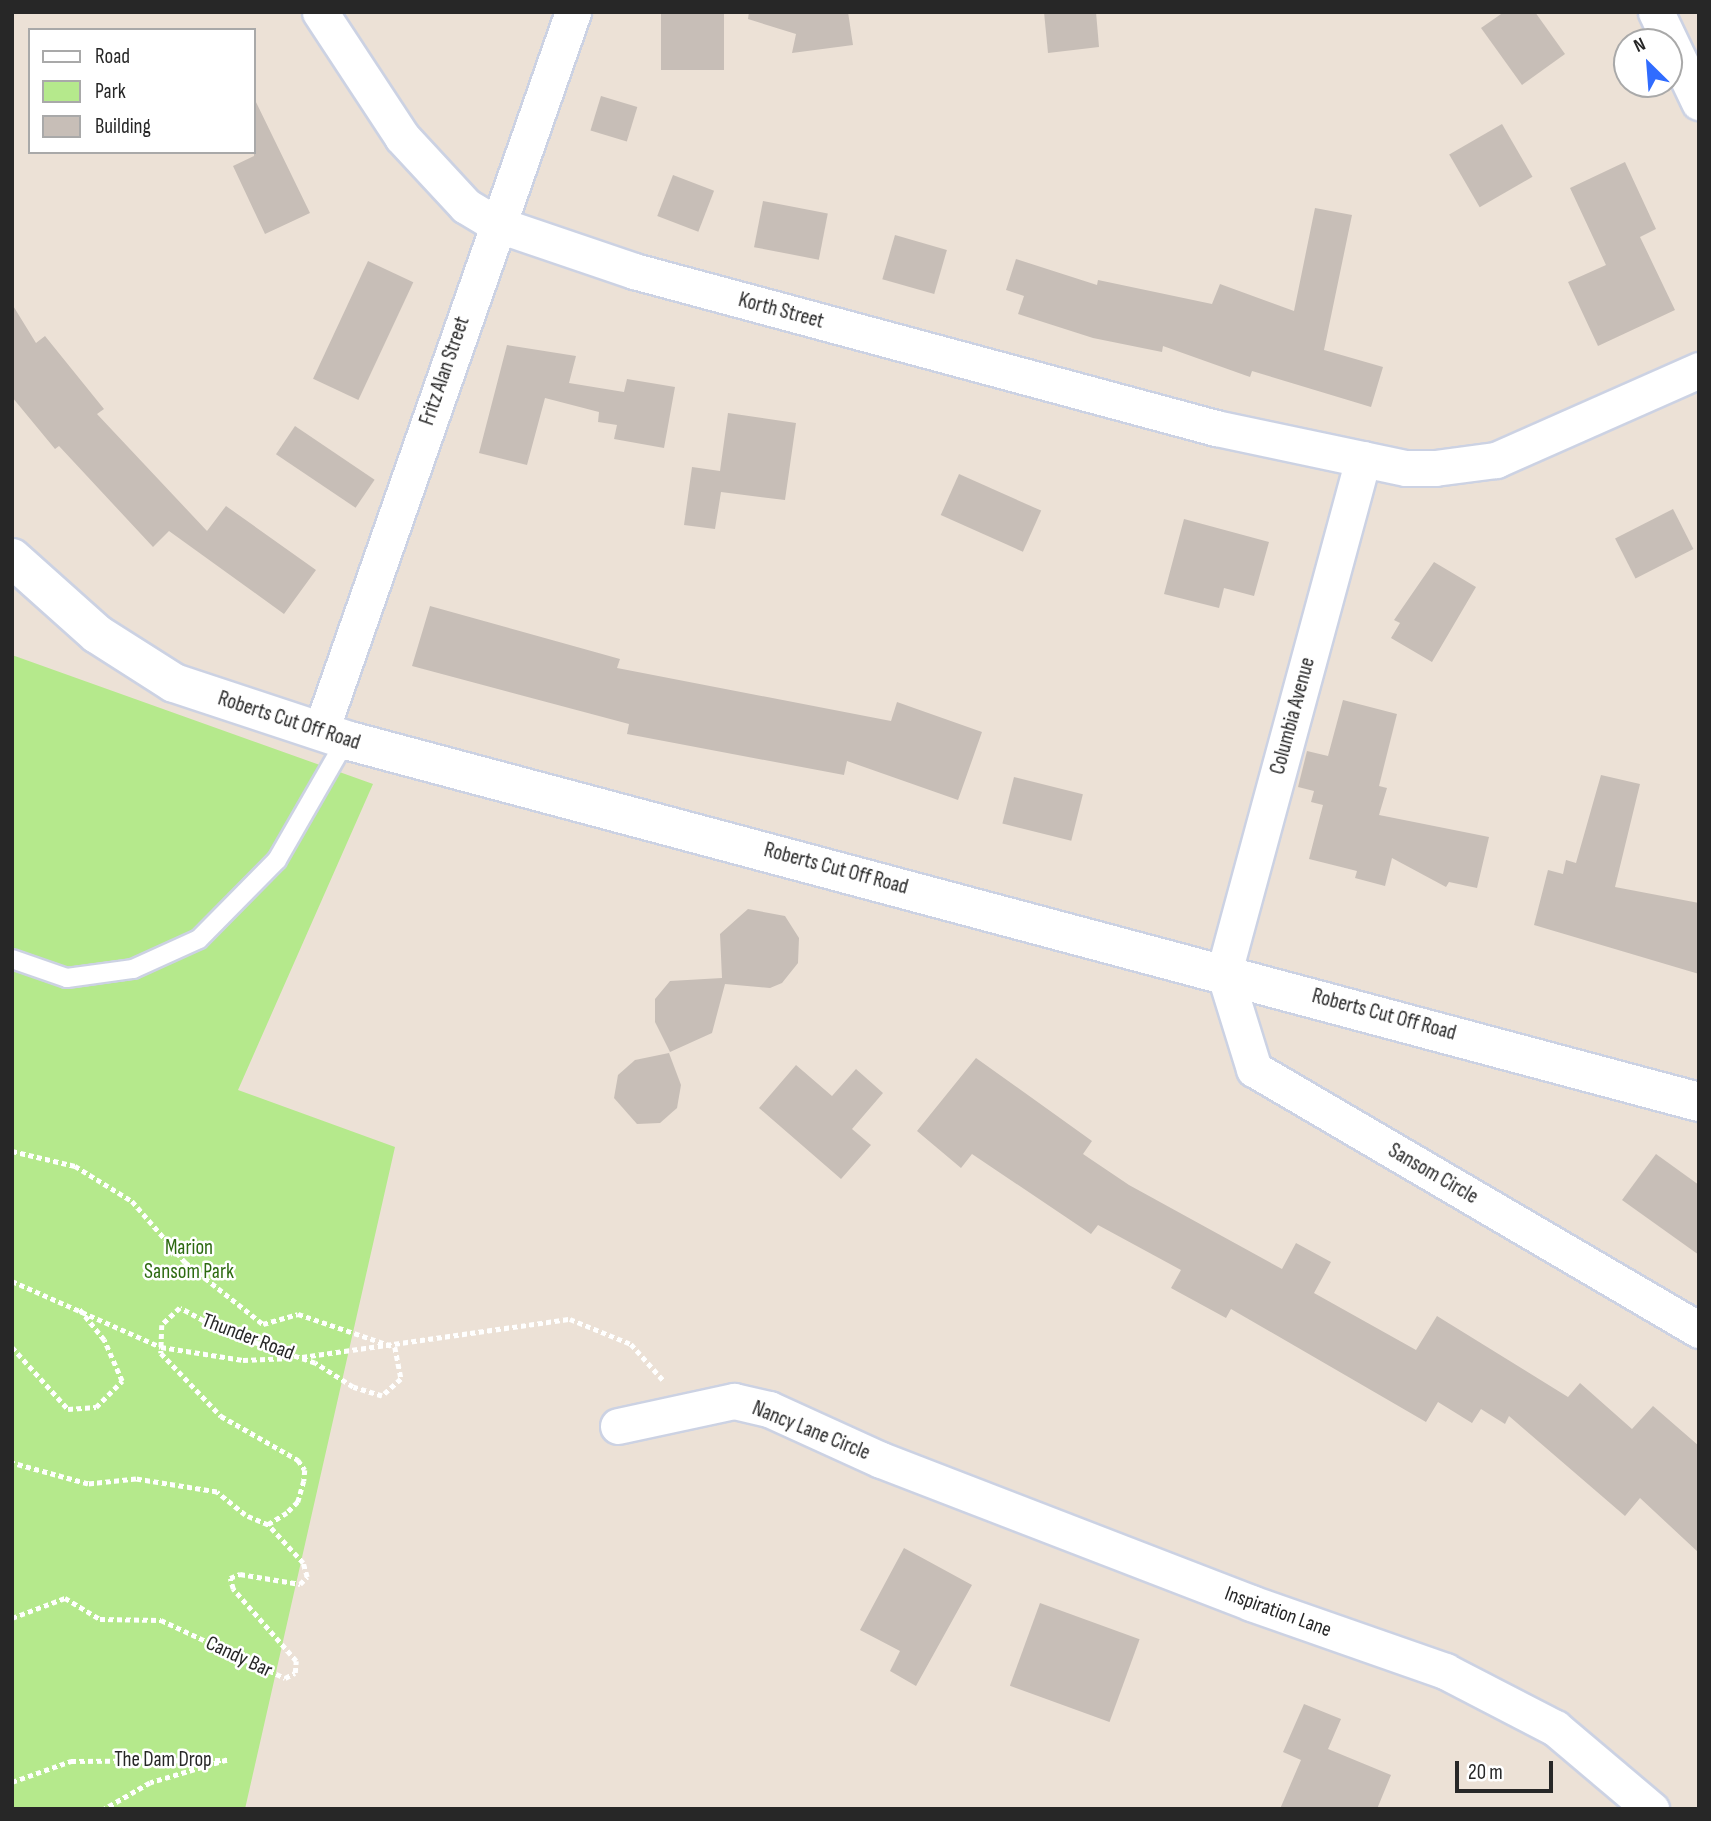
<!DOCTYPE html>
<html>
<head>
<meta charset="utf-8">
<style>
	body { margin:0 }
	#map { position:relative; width:1711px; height:1821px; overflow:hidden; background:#ece1d6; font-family:"Sofia Sans Condensed",sans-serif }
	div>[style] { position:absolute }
	.green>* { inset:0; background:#b5e98c }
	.building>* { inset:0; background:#c7beb7; transform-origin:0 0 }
	.path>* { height:4.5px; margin-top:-2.25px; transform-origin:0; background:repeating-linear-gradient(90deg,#fff 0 5px,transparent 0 8.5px) }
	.roads { filter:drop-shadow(2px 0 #ccd2e3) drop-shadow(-2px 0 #ccd2e3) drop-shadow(0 2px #ccd2e3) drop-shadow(0 -2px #ccd2e3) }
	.lane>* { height:18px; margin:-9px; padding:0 9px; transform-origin:9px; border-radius:9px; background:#fff }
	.street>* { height:35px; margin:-17.5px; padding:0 17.5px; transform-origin:17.5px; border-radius:17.5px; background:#fff }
	.secondary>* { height:38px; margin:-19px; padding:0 19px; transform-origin:19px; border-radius:19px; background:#fff }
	span { translate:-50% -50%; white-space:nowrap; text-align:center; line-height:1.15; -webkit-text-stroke:5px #fff; paint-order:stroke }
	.street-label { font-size:21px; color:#272727 }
	.park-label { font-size:21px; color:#2d6a11 }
	.frame { position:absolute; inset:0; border:14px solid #272727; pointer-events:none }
	.legend { position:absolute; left:28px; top:28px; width:228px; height:126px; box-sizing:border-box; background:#fff; border:2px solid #a9a9a9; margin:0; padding:9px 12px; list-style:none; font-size:21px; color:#272727 }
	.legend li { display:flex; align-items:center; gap:14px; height:35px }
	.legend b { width:35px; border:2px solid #a9a9a9 }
	.north { position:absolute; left:1613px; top:28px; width:70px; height:70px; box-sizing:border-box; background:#fff; border:2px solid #a9a9a9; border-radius:50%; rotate:335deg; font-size:19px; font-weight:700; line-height:28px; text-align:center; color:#272727 }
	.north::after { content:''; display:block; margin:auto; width:24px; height:32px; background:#306cff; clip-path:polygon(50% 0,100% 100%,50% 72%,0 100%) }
	.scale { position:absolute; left:1455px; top:1761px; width:98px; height:32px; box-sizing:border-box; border:4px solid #272727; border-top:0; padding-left:9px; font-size:21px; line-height:24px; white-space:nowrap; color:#272727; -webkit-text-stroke:5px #fff; paint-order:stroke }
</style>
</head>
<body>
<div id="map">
	<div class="green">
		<i style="clip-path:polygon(12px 655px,373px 784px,238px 1090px,395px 1147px,245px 1809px,12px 1809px)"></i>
	</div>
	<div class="building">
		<i style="left:661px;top:12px;width:63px;height:58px"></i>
		<i style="clip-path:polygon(749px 12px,848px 12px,853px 45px,792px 53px,796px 34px,748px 19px)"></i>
		<i style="clip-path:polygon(1044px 12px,1096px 12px,1099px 47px,1048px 53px)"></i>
		<i style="clip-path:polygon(1504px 12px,1535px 12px,1565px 54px,1522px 85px,1481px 28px)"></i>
		<i style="left:601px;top:96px;width:38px;height:36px;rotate:17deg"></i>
		<i style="clip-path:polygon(254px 98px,310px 213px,265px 234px,233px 166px,254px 156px)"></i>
		<i style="left:1502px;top:124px;width:61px;height:61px;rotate:60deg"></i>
		<i style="clip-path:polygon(1625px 162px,1656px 229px,1640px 237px,1675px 310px,1598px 346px,1568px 282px,1606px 265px,1570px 188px)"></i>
		<i style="left:673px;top:175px;width:44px;height:44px;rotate:21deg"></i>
		<i style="left:763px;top:201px;width:66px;height:47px;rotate:11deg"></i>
		<i style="clip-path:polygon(1315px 208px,1352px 215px,1324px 350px,1383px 367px,1371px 407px,1252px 371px,1250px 377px,1163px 346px,1162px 352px,1093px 338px,1018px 314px,1024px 296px,1006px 290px,1016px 259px,1097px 285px,1098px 280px,1212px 304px,1220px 284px,1294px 311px)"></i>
		<i style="left:895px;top:235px;width:54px;height:46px;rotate:16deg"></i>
		<i style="left:368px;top:261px;width:50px;height:130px;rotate:25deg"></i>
		<i style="clip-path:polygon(12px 304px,36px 343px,45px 336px,104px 409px,97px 414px,207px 531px,226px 506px,316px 570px,284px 614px,169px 531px,153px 547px,59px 446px,55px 449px,12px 397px)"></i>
		<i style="clip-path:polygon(507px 345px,576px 356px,569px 383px,624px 392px,627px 379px,675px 387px,664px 448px,614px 439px,617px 425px,598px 422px,599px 412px,545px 398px,527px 465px,479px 453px)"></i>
		<i style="clip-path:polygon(728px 413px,796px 423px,785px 500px,721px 492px,715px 529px,684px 525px,692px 467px,720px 471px)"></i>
		<i style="left:295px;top:426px;width:96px;height:34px;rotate:34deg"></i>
		<i style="left:959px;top:474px;width:90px;height:45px;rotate:24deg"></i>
		<i style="left:1673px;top:509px;width:45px;height:65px;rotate:63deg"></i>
		<i style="clip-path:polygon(1184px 519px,1269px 542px,1254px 596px,1224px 588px,1219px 608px,1164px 594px)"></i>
		<i style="clip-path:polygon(1434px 562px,1476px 587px,1432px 662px,1391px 638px,1400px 623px,1394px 620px)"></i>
		<i style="clip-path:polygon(430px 606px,620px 659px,617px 668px,891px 721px,897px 702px,982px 732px,958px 800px,847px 761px,844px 775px,627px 734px,629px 724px,412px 666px)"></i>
		<i style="clip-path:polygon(1343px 700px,1397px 714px,1379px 786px,1387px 788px,1379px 815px,1489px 837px,1477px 888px,1449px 882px,1446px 887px,1392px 858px,1385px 886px,1355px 878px,1357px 871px,1309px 859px,1323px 805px,1311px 802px,1314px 791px,1298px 787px,1307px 751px,1328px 756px)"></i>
		<i style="clip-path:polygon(1601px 775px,1640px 784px,1615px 887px,1699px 903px,1699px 974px,1534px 925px,1548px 870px,1563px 874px,1566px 860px,1576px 863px)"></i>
		<i style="left:1014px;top:777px;width:71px;height:48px;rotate:14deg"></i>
		<i style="clip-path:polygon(748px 909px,785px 916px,799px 938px,798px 963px,782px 983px,770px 988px,725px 984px,712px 1033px,670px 1052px,655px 1022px,655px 999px,670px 981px,722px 978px,720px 934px)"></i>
		<i style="clip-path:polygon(669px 1053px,681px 1085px,677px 1108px,660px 1123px,637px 1124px,614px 1098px,618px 1075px,635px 1060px)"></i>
		<i style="clip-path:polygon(976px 1058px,1092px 1141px,1083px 1154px,1129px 1185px,1282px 1269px,1296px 1243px,1331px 1262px,1314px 1293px,1416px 1350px,1437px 1316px,1568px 1397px,1580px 1383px,1632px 1429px,1653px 1406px,1699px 1446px,1699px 1553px,1640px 1498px,1625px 1516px,1509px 1416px,1505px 1424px,1481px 1409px,1472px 1423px,1438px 1402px,1426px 1422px,1231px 1309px,1226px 1318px,1171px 1288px,1181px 1270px,1098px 1225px,1091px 1234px,972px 1154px,961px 1168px,917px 1131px)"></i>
		<i style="clip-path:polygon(796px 1065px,832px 1096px,856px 1069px,883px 1093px,852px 1129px,871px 1145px,841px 1179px,759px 1108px)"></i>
		<i style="clip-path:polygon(1656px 1154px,1699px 1185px,1699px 1255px,1622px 1200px)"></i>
		<i style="clip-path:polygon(904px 1548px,972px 1585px,916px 1686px,890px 1671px,900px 1651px,860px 1630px)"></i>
		<i style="left:1040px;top:1603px;width:106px;height:88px;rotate:20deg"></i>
		<i style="clip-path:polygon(1304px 1704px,1341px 1719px,1328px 1749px,1391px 1775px,1377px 1809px,1280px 1809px,1301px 1760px,1283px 1752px)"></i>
	</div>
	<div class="path">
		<i style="left:12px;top:1151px;width:65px;rotate:13.4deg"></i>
		<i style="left:75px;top:1166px;width:67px;rotate:31.6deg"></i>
		<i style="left:132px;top:1201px;width:81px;rotate:49deg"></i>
		<i style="left:185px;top:1262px;width:100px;rotate:38.5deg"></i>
		<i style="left:263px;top:1324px;width:36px;rotate:-16deg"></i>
		<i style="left:298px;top:1314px;width:102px;rotate:18.8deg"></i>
		<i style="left:395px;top:1347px;width:33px;rotate:79deg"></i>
		<i style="left:401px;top:1379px;width:25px;rotate:138deg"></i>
		<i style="left:382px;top:1396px;width:30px;rotate:-163deg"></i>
		<i style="left:353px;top:1387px;width:45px;rotate:-147.7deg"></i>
		<i style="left:315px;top:1363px;width:94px;rotate:-161.4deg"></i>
		<i style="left:226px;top:1333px;width:52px;rotate:-151.5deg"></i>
		<i style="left:180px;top:1308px;width:25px;rotate:137deg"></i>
		<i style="left:162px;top:1325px;width:28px;rotate:92deg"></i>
		<i style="left:161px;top:1353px;width:87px;rotate:46.4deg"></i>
		<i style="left:221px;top:1416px;width:89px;rotate:29.7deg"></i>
		<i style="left:298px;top:1460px;width:12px;rotate:55deg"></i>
		<i style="left:305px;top:1470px;width:11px;rotate:95deg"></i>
		<i style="left:304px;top:1481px;width:22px;rotate:106deg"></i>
		<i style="left:298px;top:1502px;width:16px;rotate:135deg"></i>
		<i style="left:287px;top:1513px;width:22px;rotate:148deg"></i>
		<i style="left:268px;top:1525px;width:25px;rotate:-157deg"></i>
		<i style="left:245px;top:1515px;width:36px;rotate:-141deg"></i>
		<i style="left:217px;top:1492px;width:82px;rotate:-170.9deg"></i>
		<i style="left:136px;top:1479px;width:48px;rotate:174.1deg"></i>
		<i style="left:88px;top:1484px;width:79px;rotate:-164.6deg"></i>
		<i style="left:12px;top:1281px;width:163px;rotate:23.9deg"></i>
		<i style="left:161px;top:1347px;width:83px;rotate:9deg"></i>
		<i style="left:243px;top:1360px;width:50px;rotate:-2.3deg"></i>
		<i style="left:12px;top:1347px;width:84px;rotate:47.9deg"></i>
		<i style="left:68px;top:1409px;width:28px;rotate:-4deg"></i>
		<i style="left:96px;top:1407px;width:37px;rotate:-45deg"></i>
		<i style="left:122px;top:1381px;width:45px;rotate:-113.7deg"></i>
		<i style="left:104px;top:1340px;width:40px;rotate:-129deg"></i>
		<i style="left:302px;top:1357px;width:271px;rotate:-8.1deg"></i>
		<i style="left:570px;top:1319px;width:66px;rotate:22.3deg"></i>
		<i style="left:631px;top:1344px;width:50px;rotate:48.3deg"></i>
		<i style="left:12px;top:1618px;width:57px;rotate:-20.7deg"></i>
		<i style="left:65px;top:1598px;width:41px;rotate:31deg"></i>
		<i style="left:100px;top:1619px;width:61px;rotate:0.9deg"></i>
		<i style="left:161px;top:1620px;width:137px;rotate:25.1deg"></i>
		<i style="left:285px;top:1678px;width:11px;rotate:-27deg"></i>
		<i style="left:295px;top:1673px;width:12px;rotate:-85deg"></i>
		<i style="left:296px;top:1661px;width:96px;rotate:-131.2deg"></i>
		<i style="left:233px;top:1589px;width:11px;rotate:-105deg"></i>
		<i style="left:230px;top:1578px;width:11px;rotate:-22deg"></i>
		<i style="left:240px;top:1574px;width:61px;rotate:9.5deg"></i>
		<i style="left:300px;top:1584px;width:10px;rotate:-45deg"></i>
		<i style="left:307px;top:1577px;width:15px;rotate:-106deg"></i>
		<i style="left:303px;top:1563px;width:52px;rotate:-132.6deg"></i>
		<i style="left:12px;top:1782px;width:63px;rotate:-19.6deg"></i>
		<i style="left:71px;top:1761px;width:156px;rotate:-0.4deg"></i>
		<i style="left:227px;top:1760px;width:80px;rotate:163.4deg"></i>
		<i style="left:150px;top:1783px;width:52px;rotate:150deg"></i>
	</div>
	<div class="roads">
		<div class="lane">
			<i style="left:12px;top:959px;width:58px;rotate:19.1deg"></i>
			<i style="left:67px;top:978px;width:67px;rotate:-7.8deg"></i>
			<i style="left:133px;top:969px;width:72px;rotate:-24.4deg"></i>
			<i style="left:199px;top:939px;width:111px;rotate:-45.4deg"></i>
			<i style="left:277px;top:860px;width:138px;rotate:-60.1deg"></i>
		</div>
		<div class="street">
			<i style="left:320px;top:12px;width:149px;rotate:56.7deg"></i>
			<i style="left:402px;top:137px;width:94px;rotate:47.2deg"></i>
			<i style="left:466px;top:206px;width:35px;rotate:31deg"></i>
			<i style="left:496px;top:224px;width:146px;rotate:18.8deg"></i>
			<i style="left:634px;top:271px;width:603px;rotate:15.1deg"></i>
			<i style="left:1216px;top:428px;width:194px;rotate:11.9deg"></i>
			<i style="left:1406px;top:468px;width:29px"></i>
			<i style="left:1435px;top:468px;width:62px;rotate:-7.5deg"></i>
			<i style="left:1496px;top:460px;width:222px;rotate:-23.9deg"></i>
			<i style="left:1656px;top:12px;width:100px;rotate:64.5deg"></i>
			<i style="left:1363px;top:459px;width:531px;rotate:105.16deg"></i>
			<i style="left:1224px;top:972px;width:102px;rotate:72.8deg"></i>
			<i style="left:1254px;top:1069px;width:516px;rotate:30.39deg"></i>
			<i style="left:321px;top:730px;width:761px;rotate:-70.66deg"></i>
			<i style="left:618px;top:1426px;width:119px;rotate:-12.2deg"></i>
			<i style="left:734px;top:1401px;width:36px;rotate:13deg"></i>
			<i style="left:769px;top:1409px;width:123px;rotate:24.5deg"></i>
			<i style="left:881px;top:1460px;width:397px;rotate:21.1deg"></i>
			<i style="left:1251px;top:1603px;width:206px;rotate:19.3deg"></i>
			<i style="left:1445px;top:1671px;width:124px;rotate:27.4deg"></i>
			<i style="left:1555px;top:1728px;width:126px;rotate:40.2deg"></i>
		</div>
		<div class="secondary">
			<i style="left:12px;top:558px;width:114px;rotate:41.8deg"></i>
			<i style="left:97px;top:634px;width:91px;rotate:32.5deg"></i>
			<i style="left:174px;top:683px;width:181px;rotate:18.3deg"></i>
			<i style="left:346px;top:740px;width:1401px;rotate:14.98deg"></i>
		</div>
	</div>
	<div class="street-label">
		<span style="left:781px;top:311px;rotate:15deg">Korth Street</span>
		<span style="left:445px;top:371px;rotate:-71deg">Fritz Alan Street</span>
		<span style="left:1293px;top:716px;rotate:-75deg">Columbia Avenue</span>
		<span style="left:289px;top:721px;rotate:18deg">Roberts Cut Off Road</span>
		<span style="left:836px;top:869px;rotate:15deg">Roberts Cut Off Road</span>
		<span style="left:1384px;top:1015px;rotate:15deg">Roberts Cut Off Road</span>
		<span style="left:1433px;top:1174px;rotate:30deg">Sansom Circle</span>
		<span style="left:248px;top:1337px;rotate:21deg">Thunder Road</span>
		<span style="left:811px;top:1431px;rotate:22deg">Nancy Lane Circle</span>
		<span style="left:1278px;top:1612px;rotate:20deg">Inspiration Lane</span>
		<span style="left:239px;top:1657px;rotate:25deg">Candy Bar</span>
		<span style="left:163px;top:1760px">The Dam Drop</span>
	</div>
	<div class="park-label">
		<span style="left:189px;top:1260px">Marion<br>Sansom Park</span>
	</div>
	<div class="frame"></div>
	<ul class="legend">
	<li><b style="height:9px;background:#fff"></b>Road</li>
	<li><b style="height:19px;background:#b5e98c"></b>Park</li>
	<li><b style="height:19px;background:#c7beb7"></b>Building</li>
	</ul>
	<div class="north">N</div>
	<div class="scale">20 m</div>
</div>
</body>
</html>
